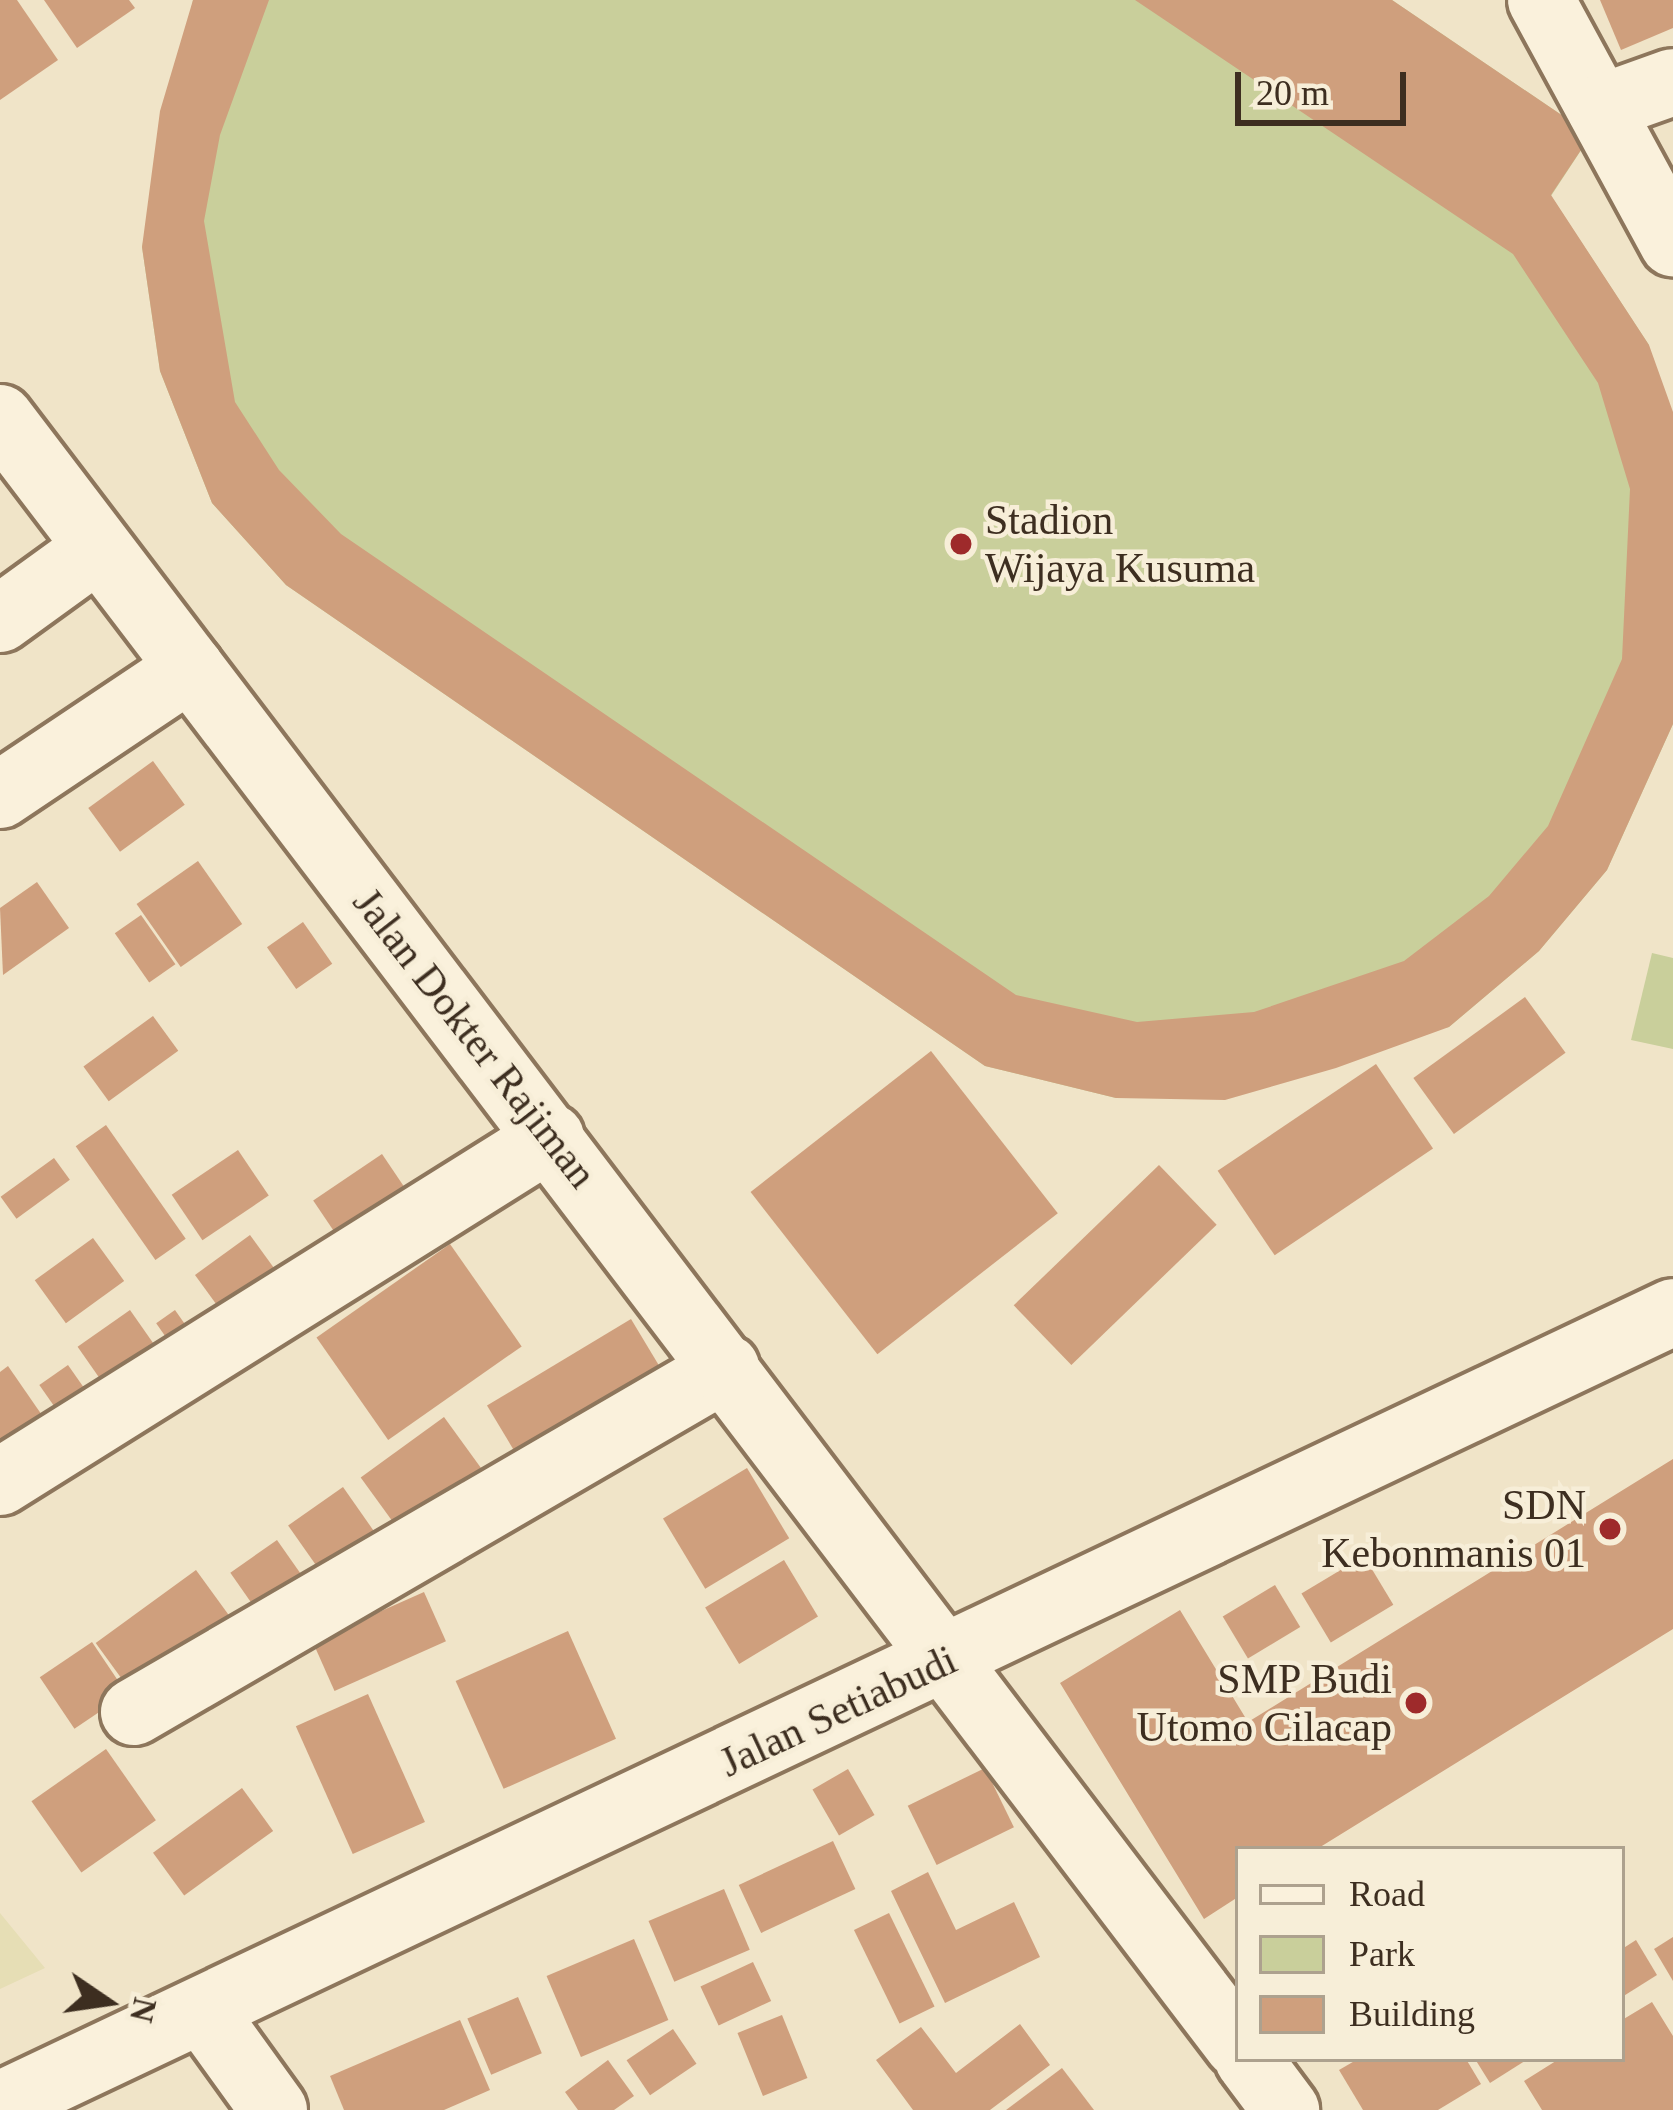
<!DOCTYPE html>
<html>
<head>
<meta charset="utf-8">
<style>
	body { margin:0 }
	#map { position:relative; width:1673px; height:2110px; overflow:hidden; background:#f0e4c8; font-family:Georgia,serif }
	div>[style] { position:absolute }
	.farmland>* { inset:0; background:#e6deb5 }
	.green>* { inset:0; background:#c9cf9b }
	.building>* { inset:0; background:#cf9f7d; transform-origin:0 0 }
	.roads { filter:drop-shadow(3px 0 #8d765c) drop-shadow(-3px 0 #8d765c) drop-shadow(0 3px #8d765c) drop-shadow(0 -3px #8d765c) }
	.street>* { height:66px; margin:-33px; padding:0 33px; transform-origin:33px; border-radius:33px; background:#faf1dc }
	.secondary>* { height:66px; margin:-33px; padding:0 33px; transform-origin:33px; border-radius:33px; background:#faf1dc }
	.dots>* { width:33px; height:33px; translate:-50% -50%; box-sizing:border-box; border:6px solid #f7eed8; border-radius:50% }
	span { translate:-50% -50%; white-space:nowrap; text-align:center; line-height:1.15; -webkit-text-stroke:9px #f7eed8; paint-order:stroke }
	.poi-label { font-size:42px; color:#3d2e20 }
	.left { translate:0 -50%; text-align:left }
	.right { translate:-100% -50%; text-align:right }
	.street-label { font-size:42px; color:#3d2e20 }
	.legend { position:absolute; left:1235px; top:1846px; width:390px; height:216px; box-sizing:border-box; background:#f7eed8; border:3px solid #ada18e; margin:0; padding:15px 21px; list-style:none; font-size:36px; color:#3d2e20 }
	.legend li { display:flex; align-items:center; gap:24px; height:60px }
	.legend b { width:60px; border:3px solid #ada18e }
	.north { position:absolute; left:48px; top:1942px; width:120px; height:120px; -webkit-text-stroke:9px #f7eed8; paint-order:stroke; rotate:103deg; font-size:33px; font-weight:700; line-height:48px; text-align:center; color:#3d2e20 }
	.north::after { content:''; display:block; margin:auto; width:42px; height:54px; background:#3d2e20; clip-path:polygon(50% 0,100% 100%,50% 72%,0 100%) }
	.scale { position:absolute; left:1235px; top:72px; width:171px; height:54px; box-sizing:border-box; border:6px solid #3d2e20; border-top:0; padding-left:15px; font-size:36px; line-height:42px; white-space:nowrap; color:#3d2e20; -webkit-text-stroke:9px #f7eed8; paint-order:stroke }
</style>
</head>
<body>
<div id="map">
	<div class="farmland">
		<i style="clip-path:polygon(0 1913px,45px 1968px,0 1989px)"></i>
	</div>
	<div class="green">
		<i style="clip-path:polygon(193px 0,1392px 0,1591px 135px,1551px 196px,1649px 345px,1673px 724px,1607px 870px,1539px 951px,1449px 1027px,1116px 1098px,985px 1066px,286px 585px,212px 503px,160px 371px,142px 247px)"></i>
		<i style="clip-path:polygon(1652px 953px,1673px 958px,1673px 1049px,1631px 1040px)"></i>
	</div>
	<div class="building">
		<i style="clip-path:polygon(0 0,17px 0,58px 60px,0 100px)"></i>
		<i style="clip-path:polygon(44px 0,129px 0,135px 8px,77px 48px)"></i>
		<i style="clip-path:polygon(193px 0,269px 0,220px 135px,204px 221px,235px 402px,279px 470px,341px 534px,1016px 995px,1137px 1022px,1254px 1012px,1404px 961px,1489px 896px,1548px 826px,1622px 659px,1630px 489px,1598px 383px,1513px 254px,1135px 0,1392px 0,1591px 135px,1551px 195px,1649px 345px,1673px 412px,1673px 724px,1607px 870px,1539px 951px,1449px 1027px,1336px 1068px,1225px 1100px,1116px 1098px,985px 1066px,286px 585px,212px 503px,160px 371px,142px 247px,160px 111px)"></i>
		<i style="clip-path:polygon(1600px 0,1673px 0,1673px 28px,1621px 50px)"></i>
		<i style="left:153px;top:761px;width:54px;height:80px;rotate:54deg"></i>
		<i style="left:198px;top:861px;width:77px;height:75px;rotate:55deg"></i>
		<i style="clip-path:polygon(37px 882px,69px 928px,3px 975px,0 908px)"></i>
		<i style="left:141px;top:915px;width:60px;height:32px;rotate:55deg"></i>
		<i style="left:303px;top:922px;width:51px;height:44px;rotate:55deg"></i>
		<i style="left:1525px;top:997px;width:69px;height:138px;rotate:54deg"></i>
		<i style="left:153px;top:1016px;width:43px;height:86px;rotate:54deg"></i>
		<i style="left:931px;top:1051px;width:206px;height:229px;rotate:52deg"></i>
		<i style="left:1376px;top:1064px;width:102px;height:191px;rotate:56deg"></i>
		<i style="left:106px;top:1125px;width:139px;height:37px;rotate:55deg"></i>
		<i style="left:238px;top:1150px;width:55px;height:80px;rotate:56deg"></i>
		<i style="left:382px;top:1154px;width:64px;height:83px;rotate:56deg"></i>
		<i style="left:54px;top:1158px;width:27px;height:66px;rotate:54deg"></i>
		<i style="left:1159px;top:1165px;width:83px;height:202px;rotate:46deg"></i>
		<i style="left:250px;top:1235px;width:66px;height:68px;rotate:54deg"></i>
		<i style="left:93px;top:1238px;width:53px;height:72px;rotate:54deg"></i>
		<i style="left:450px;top:1244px;width:125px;height:163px;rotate:55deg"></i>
		<i style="left:130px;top:1310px;width:61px;height:64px;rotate:55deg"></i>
		<i style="left:175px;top:1310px;width:37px;height:23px;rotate:55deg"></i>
		<i style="left:631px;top:1319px;width:64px;height:168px;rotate:59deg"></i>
		<i style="left:68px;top:1365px;width:47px;height:35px;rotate:55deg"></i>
		<i style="clip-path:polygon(8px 1366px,55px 1434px,0 1473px,0 1372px)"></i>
		<i style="left:444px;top:1417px;width:75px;height:103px;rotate:54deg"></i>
		<i style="clip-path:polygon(1673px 1459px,1673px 1629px,1317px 1849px,1238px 1849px,1238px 1897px,1204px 1919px,1060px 1683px,1180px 1610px,1248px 1722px)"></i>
		<i style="left:747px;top:1468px;width:82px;height:98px;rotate:59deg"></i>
		<i style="left:343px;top:1487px;width:64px;height:67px;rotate:55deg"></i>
		<i style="left:277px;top:1540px;width:56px;height:57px;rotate:55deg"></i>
		<i style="left:1364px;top:1556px;width:57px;height:73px;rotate:59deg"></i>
		<i style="left:784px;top:1560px;width:66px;height:92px;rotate:59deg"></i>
		<i style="left:196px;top:1570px;width:60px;height:124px;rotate:54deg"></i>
		<i style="left:1275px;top:1585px;width:49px;height:61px;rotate:59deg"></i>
		<i style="left:424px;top:1592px;width:54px;height:122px;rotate:66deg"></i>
		<i style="left:568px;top:1631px;width:118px;height:123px;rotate:66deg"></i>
		<i style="left:92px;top:1642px;width:62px;height:63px;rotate:56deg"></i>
		<i style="left:368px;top:1694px;width:140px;height:79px;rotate:66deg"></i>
		<i style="left:106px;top:1749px;width:87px;height:91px;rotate:55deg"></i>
		<i style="left:985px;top:1768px;width:66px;height:86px;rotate:64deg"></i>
		<i style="left:848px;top:1769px;width:53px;height:41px;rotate:60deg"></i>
		<i style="left:242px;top:1788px;width:53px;height:110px;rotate:54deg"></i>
		<i style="left:833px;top:1841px;width:53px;height:104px;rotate:65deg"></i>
		<i style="clip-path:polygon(928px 1872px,956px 1930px,1014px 1902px,1040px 1957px,945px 2003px,891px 1891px)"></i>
		<i style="left:724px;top:1889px;width:66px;height:82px;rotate:67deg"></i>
		<i style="left:889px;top:1913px;width:104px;height:39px;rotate:64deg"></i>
		<i style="clip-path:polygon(1673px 1937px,1673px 1981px,1654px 1949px)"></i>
		<i style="left:634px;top:1939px;width:88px;height:95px;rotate:67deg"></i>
		<i style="clip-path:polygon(1636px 1940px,1657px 1975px,1622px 1997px,1622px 1949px)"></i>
		<i style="left:753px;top:1962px;width:43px;height:58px;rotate:65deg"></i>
		<i style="left:518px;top:1997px;width:61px;height:55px;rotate:67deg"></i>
		<i style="clip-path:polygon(1652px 2002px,1673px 2036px,1673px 2110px,1542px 2110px,1524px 2081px,1559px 2059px,1622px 2059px,1622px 2020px)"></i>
		<i style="left:782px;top:2015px;width:68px;height:48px;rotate:68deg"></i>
		<i style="clip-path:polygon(460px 2020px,490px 2090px,444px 2110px,344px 2110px,330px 2076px)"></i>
		<i style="clip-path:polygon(1020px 2024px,1050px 2065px,990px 2110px,913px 2110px,876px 2060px,921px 2027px,956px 2073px)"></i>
		<i style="left:673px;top:2029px;width:42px;height:56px;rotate:56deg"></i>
		<i style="clip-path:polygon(1358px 2059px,1466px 2059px,1481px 2084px,1438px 2110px,1363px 2110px,1339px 2070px)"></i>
		<i style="clip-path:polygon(1475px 2059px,1528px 2059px,1490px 2083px)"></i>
		<i style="clip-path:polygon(608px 2060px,634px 2096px,614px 2110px,578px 2110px,565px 2092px)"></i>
		<i style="clip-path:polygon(1062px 2068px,1094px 2110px,1006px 2110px)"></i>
	</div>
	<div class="roads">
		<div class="street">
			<i style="left:1541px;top:0;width:277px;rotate:61.5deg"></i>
			<i style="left:1600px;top:108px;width:77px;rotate:-19.6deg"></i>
			<i style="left:0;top:619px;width:121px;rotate:-35.9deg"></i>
			<i style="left:0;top:795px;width:229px;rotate:-33.8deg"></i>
			<i style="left:0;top:1482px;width:650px;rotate:-32.05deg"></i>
			<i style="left:134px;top:1712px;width:685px;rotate:-30.16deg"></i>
			<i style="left:202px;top:2010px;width:123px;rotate:54.2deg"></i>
			<i style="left:0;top:2105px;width:1851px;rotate:-25.36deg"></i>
		</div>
		<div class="secondary">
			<i style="left:0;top:418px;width:2044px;rotate:52.73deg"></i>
			<i style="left:1248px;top:2059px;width:64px;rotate:53.3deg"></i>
		</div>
	</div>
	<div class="dots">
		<i style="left:961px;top:544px;background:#9e2a2b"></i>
		<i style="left:1610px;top:1529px;background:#9e2a2b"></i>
		<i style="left:1416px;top:1703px;background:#9e2a2b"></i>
	</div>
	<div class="poi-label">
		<span class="left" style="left:985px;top:544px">Stadion<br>Wijaya Kusuma</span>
		<span class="right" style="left:1586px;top:1529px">SDN<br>Kebonmanis 01</span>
		<span class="right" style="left:1392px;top:1703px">SMP Budi<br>Utomo Cilacap</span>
	</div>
	<div class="street-label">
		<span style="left:475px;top:1038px;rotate:52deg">Jalan Dokter Rajiman</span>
		<span style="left:838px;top:1711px;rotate:-25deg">Jalan Setiabudi</span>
	</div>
	<ul class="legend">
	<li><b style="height:15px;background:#faf1dc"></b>Road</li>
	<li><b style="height:33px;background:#c9cf9b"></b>Park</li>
	<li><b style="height:33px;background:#cf9f7d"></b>Building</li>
	</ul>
	<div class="north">N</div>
	<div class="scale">20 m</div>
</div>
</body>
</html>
